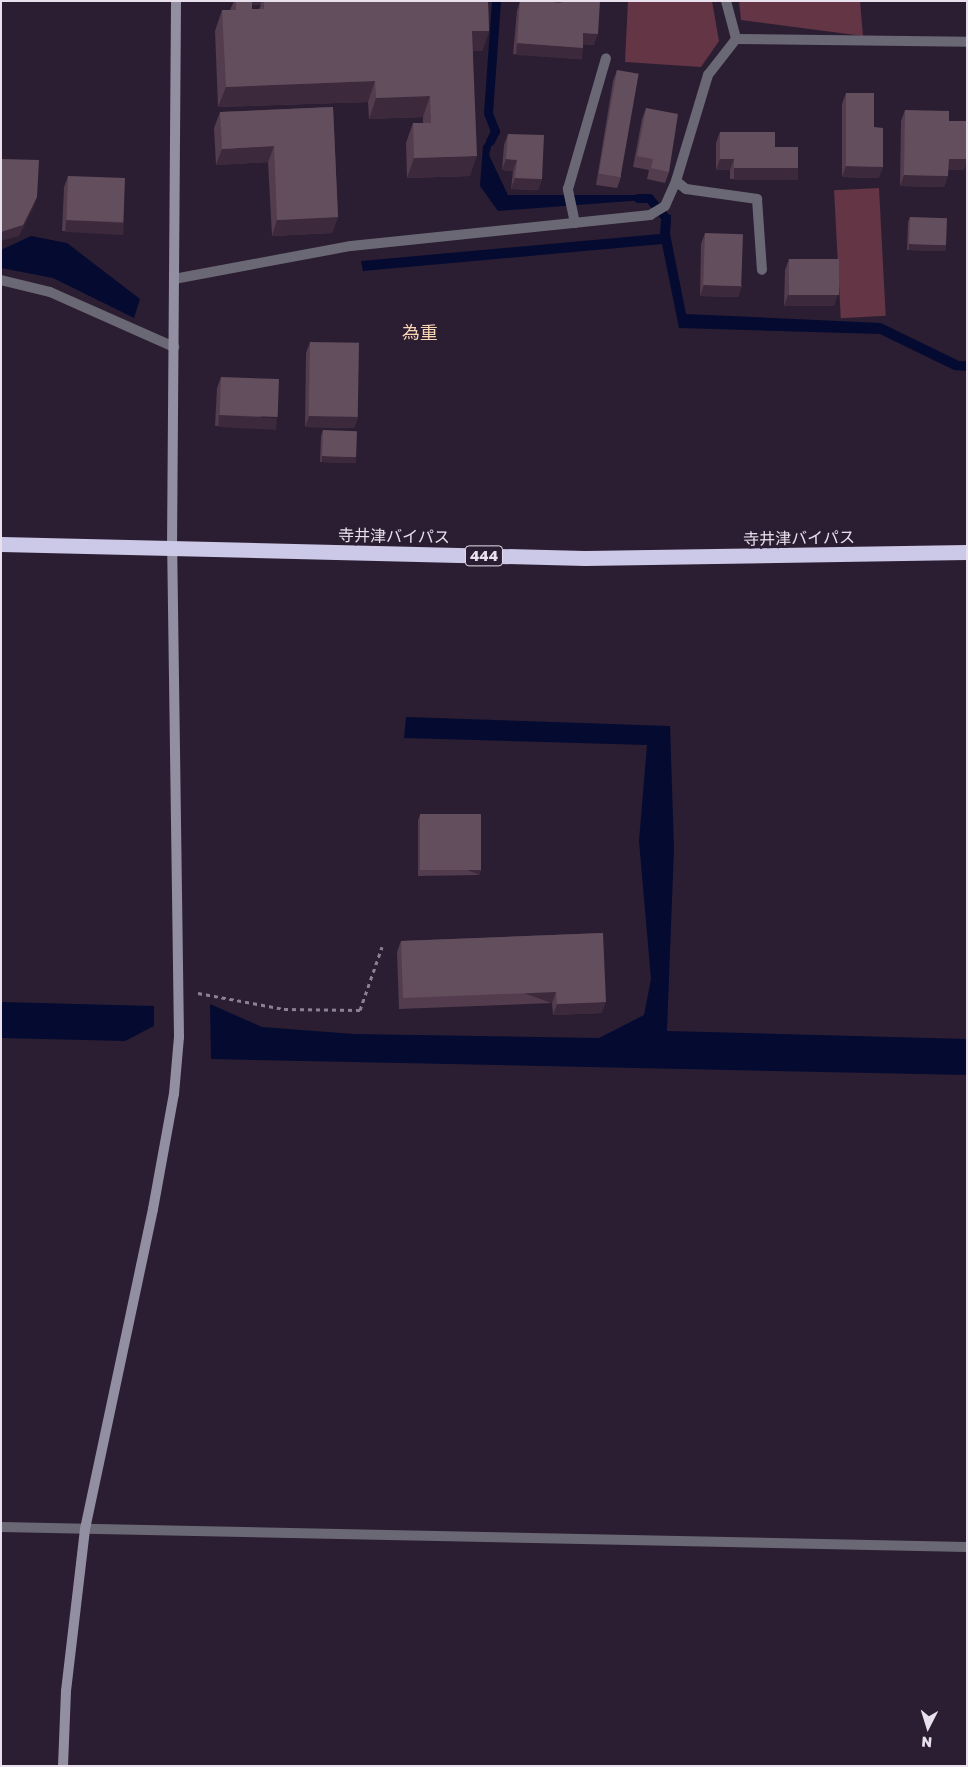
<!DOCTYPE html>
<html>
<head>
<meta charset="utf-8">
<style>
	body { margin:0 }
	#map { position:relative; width:968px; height:1767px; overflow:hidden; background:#2b1e32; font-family:"Golos Text","Noto Sans JP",sans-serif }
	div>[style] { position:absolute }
	.green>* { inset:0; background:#633545; transform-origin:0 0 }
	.water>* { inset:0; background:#050a31 }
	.stream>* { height:9px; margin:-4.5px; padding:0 4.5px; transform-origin:4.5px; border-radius:4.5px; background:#050a31 }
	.path>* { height:3px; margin-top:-1.5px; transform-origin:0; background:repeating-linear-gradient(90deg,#8c8192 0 4px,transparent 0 8px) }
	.lane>* { height:10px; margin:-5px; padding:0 5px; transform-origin:5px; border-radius:5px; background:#6a6874 }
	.street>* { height:10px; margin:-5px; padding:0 5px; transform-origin:5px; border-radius:5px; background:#6a6874 }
	.secondary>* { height:10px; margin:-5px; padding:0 5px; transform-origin:5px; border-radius:5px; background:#928fa2 }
	.highway>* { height:15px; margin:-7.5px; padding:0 7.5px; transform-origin:7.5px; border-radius:7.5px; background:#ccc8e7 }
	.wall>* { inset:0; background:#523c4d }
	.shaded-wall>* { inset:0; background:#3c293b; transform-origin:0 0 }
	.building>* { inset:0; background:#634e5e; transform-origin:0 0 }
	span { translate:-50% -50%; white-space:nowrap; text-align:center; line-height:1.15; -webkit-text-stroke:5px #2b1e32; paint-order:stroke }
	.shield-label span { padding:1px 4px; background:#2b1e32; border:1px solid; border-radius:4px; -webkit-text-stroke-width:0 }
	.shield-label { font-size:15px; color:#e9e0ee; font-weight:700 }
	.street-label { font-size:16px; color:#e9e0ee }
	.neighbourhood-label { font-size:18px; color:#fad6b5 }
	.frame { position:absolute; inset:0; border:2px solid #e9e0ee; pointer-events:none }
	.north { position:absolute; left:903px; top:1702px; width:50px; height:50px; -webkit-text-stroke:4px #2b1e32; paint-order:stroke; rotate:185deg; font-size:14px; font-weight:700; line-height:20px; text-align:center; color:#e9e0ee }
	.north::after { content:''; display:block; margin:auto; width:18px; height:22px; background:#e9e0ee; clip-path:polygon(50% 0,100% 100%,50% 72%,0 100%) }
</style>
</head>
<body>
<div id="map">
	<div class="green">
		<i style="clip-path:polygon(628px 1px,712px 1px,719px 41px,701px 67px,625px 62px)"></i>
		<i style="clip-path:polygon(739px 1px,860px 1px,863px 36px,741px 20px)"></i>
		<i style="left:879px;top:188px;width:128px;height:45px;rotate:87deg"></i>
	</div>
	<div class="water">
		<i style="clip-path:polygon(495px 131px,489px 155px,508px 195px,653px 195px,644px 200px,498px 211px,480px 186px,483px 146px)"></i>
		<i style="clip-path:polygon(671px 214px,670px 234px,686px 314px,881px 323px,959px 361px,967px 361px,967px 371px,954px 370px,880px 334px,679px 328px,662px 244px,363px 271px,361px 261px,660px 234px,661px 221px)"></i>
		<i style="clip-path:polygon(31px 236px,67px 243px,140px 299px,134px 318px,53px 278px,1px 268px,1px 250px)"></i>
		<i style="clip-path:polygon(406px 717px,670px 726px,674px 848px,667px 1031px,967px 1039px,967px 1075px,211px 1059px,210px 1004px,262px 1027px,354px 1034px,599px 1038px,644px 1015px,651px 979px,639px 841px,647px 745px,404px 738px)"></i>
		<i style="clip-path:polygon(1px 1002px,154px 1006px,154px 1026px,125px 1041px,1px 1038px)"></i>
	</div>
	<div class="stream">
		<i style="left:490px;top:141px;width:11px;rotate:-63deg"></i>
		<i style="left:495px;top:131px;width:19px;rotate:-111deg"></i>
		<i style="left:488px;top:113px;width:112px;rotate:-85.9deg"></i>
		<i style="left:638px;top:198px;width:11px"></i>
		<i style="left:649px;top:198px;width:26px;rotate:50deg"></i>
		<i style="left:666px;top:218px;width:9px;rotate:96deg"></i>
	</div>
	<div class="path">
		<i style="left:198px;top:993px;width:87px;rotate:10.5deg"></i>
		<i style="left:284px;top:1009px;width:76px;rotate:0.8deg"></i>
		<i style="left:360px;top:1010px;width:67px;rotate:-70.8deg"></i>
	</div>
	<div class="lane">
		<i style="left:575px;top:223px;width:35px;rotate:-102deg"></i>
		<i style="left:568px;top:189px;width:136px;rotate:-73.8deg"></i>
	</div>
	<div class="street">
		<i style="left:726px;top:1px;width:39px;rotate:75deg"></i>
		<i style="left:736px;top:39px;width:231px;rotate:0.7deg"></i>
		<i style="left:676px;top:181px;width:13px;rotate:39deg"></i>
		<i style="left:686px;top:189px;width:72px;rotate:8deg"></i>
		<i style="left:757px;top:199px;width:71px;rotate:86deg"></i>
		<i style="left:174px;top:279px;width:180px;rotate:-10.6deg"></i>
		<i style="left:351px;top:246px;width:301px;rotate:-5.9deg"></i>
		<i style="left:650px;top:215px;width:17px;rotate:-31deg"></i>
		<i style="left:665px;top:206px;width:27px;rotate:-66deg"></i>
		<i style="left:676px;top:181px;width:111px;rotate:-73.2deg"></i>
		<i style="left:708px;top:75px;width:46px;rotate:-52.1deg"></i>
		<i style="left:1px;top:280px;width:50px;rotate:13.8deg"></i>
		<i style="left:50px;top:292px;width:136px;rotate:23.9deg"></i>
		<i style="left:1px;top:1527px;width:966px;rotate:1.19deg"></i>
	</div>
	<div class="secondary">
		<i style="left:63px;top:1766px;width:75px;rotate:-87.7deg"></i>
		<i style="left:66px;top:1691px;width:163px;rotate:-83.3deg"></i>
		<i style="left:85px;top:1529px;width:327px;rotate:-78deg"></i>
		<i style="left:153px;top:1209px;width:117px;rotate:-79.7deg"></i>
		<i style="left:174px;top:1094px;width:57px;rotate:-85deg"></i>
		<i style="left:179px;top:1037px;width:488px;rotate:-90.8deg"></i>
		<i style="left:172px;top:549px;width:548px;rotate:-89.58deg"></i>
	</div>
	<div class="highway">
		<i style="left:1px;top:544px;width:584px;rotate:1.37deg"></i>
		<i style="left:585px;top:558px;width:382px;rotate:-0.9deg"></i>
	</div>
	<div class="wall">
		<i style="clip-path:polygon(evenodd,234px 1px,488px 1px,489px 31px,482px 51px,473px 51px,470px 176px,407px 178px,406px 143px,413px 123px,423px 123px,423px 117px,369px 119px,368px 102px,218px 107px,215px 31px,222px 10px,230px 10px,234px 1px,252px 5px,261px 5px,259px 9px,252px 9px,252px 5px)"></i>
		<i style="clip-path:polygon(520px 1px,542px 1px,559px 3px,559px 1px,600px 1px,594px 45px,583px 44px,583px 48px,579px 59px,513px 54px,517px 11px)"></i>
		<i style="clip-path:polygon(617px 70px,621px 177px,617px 188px,596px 185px,613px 81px)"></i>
		<i style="clip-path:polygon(846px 93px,874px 127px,879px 178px,842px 177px,842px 104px)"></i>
		<i style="clip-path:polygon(333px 107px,338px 217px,332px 233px,272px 236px,268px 162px,216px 165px,214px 128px,220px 112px)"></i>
		<i style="clip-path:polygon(646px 108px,669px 172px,665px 183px,647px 179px,649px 170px,633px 167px,642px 119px)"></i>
		<i style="clip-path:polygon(905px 110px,949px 121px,964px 170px,948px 170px,948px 176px,944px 187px,900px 186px,901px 121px)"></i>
		<i style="clip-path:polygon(720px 132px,775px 147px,798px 168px,794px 179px,730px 179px,730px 170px,716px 170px,716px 143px)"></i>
		<i style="clip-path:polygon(508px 134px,542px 179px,538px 190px,511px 189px,513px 171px,502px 170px,504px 145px)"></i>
		<i style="clip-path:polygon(68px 176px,124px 223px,120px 234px,62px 231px,64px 187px)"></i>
		<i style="clip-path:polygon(910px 217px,944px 251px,907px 250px,908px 222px)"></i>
		<i style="clip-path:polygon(705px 233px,742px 286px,738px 297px,700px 296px,701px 244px)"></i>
		<i style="clip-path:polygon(789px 259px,834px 306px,784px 306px,785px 270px)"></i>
		<i style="clip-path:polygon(310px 342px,358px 417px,354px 428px,305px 427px,306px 353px)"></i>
		<i style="clip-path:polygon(221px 377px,273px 429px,215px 426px,217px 388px)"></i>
		<i style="clip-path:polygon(323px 430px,354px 463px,320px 462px,321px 436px)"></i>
		<i style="clip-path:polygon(420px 815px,481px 870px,479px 875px,418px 876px,418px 820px)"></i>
		<i style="clip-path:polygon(603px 933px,602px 1013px,553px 1015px,552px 1003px,399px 1009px,397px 952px,401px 941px)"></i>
	</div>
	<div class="shaded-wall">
		<i style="clip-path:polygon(240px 1px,262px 1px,260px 5px,238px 6px)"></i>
		<i style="clip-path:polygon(472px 31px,489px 31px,482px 51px,465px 51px)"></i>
		<i style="clip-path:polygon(583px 33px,598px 34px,594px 45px,579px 44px)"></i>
		<i style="left:517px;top:43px;width:66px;height:12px;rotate:4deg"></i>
		<i style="clip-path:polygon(375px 81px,368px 102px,218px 107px,226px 87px)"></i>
		<i style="clip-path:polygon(430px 96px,423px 117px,369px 119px,376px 98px)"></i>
		<i style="clip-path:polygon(274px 146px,268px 162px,216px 165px,222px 149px)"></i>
		<i style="clip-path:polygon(477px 156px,470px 176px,407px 178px,414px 158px)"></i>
		<i style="clip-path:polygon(506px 159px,517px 160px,513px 171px,502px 170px)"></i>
		<i style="clip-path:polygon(720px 159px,734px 159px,730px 170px,716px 170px)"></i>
		<i style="clip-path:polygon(949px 159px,967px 159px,967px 162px,964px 170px,945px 170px)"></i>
		<i style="clip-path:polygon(846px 166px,883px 167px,879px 178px,842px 177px)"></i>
		<i style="left:734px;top:168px;width:64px;height:12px"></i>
		<i style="clip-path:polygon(904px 175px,948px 176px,944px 187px,900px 186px)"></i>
		<i style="clip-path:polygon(515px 178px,542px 179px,538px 190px,511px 189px)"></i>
		<i style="clip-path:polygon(37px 197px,33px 208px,19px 236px,1px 241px,1px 232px)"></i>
		<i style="clip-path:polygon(338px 217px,332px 233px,272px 236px,277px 220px)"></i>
		<i style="left:66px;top:220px;width:58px;height:12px;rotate:3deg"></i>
		<i style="left:909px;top:244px;width:37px;height:6px;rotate:2deg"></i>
		<i style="clip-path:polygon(704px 285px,742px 286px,738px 297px,700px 296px)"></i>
		<i style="clip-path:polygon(788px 295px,838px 295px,834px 306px,784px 306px)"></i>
		<i style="left:219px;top:415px;width:58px;height:12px;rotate:3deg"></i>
		<i style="clip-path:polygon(309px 416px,358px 417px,354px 428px,305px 427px)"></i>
		<i style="left:322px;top:456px;width:34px;height:6px;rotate:2deg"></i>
		<i style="left:481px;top:870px;width:5px;height:61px;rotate:112deg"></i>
		<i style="left:556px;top:992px;width:12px;height:153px;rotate:110deg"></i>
		<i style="clip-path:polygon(606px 1002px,602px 1013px,553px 1015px,557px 1004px)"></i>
	</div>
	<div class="building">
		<i style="clip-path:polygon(236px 1px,252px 1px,252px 9px,264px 9px,264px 1px,488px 1px,489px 31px,472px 31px,477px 156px,414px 158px,413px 123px,431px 123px,430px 96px,376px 98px,375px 81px,226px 87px,222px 10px,236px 10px)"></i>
		<i style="clip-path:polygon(520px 1px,542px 1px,562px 3px,562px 1px,600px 1px,598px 34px,583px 33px,583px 48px,517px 43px)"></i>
		<i style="left:617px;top:70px;width:22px;height:105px;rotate:10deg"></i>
		<i style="clip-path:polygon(846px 93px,874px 93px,874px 127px,883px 128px,883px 167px,846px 166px)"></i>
		<i style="clip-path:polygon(333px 107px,338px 217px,277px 220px,274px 146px,222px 149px,220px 112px)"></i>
		<i style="clip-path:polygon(646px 108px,678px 114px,669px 172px,651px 168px,653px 159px,637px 156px)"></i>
		<i style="clip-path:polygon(905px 110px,949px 111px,949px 121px,967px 121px,967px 159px,949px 159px,948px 176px,904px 175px)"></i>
		<i style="clip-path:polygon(720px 132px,775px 132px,775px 147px,798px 147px,798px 168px,734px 168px,734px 159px,720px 159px)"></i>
		<i style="clip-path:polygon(508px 134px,544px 135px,542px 179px,515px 178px,517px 160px,506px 159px)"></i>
		<i style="clip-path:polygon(1px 159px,39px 160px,37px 197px,23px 225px,1px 232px)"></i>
		<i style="left:68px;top:176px;width:57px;height:44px;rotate:2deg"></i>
		<i style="left:910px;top:217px;width:37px;height:27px;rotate:2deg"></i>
		<i style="left:705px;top:233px;width:38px;height:52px;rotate:2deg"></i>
		<i style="left:789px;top:259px;width:50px;height:36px"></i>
		<i style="left:310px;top:342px;width:49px;height:74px;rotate:1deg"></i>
		<i style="left:221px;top:377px;width:58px;height:38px;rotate:2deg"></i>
		<i style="left:323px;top:430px;width:34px;height:26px;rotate:2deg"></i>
		<i style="left:481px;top:814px;width:56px;height:61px;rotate:90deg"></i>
		<i style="clip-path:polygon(603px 933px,606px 1002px,557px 1004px,556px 992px,403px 998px,401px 941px)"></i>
	</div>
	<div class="shield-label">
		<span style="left:484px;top:556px">444</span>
	</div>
	<div class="street-label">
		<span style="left:394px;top:536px;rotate:1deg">寺井津バイパス</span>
		<span style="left:799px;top:538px;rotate:-1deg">寺井津バイパス</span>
	</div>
	<div class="neighbourhood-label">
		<span style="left:420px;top:332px">為重</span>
	</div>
	<div class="frame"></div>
	<div class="north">N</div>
</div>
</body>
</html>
